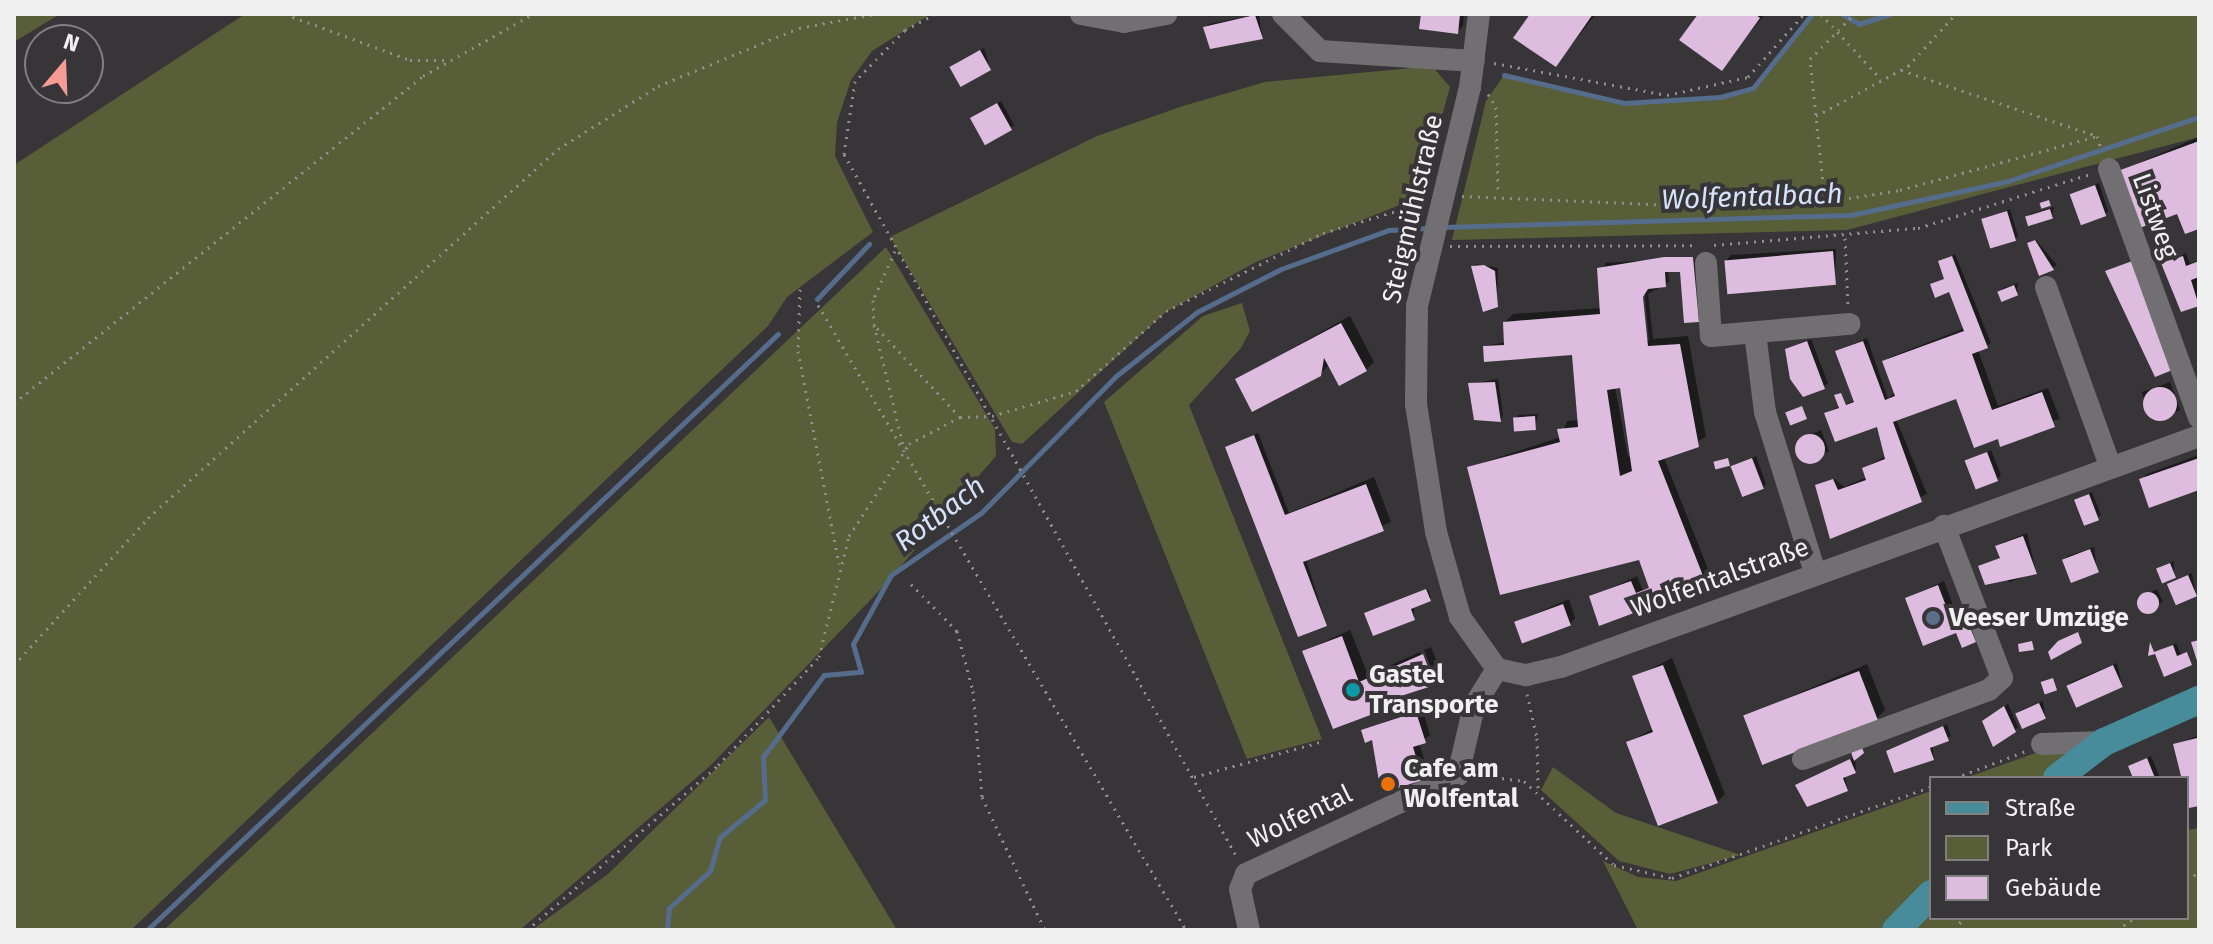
<!DOCTYPE html>
<html>
<head>
<meta charset="utf-8">
<style>
	body { margin:0 }
	#map { position:relative; width:2213px; height:944px; overflow:hidden; background:#373537; font-family:"Fira Sans",sans-serif }
	div>[style] { position:absolute }
	.green>* { inset:0; background:#575e38 }
	.shadow>* { inset:0; background:#0007; transform-origin:0 0 }
	.stream>* { height:5px; margin:-2.5px; padding:0 2.5px; transform-origin:2.5px; border-radius:2.5px; background:#566c8d }
	.building>* { inset:0; background:#ddbcdf; transform-origin:0 0 }
	.round { border-radius:50% }
	.path>* { height:3px; margin-top:-1.5px; transform-origin:0; background:repeating-linear-gradient(90deg,#908f90 0 2px,transparent 0 8px) }
	.minor>* { height:22px; margin:-11px; padding:0 11px; transform-origin:11px; border-radius:11px; background:#716f71 }
	.major>* { height:28px; margin:-14px; padding:0 14px; transform-origin:14px; border-radius:14px; background:#488c9c }
	.dots>* { width:22px; height:22px; translate:-50% -50%; box-sizing:border-box; border:4px solid #373537; border-radius:50% }
	span { translate:-50% -50%; white-space:nowrap; text-align:center; line-height:1.15; -webkit-text-stroke:8px #373537; paint-order:stroke }
	.street-label { font-size:26px; color:#f1f0f1 }
	.poi-label { font-size:26px; color:#f1f0f1; font-weight:700 }
	.left { translate:0 -50%; text-align:left }
	.water-label { font-size:28px; color:#d4e3fa; font-style:italic }
	.frame { position:absolute; inset:0; border:16px solid #f1f0f1; pointer-events:none }
	.legend { position:absolute; left:1929px; top:776px; width:260px; height:144px; box-sizing:border-box; background:#373537; border:2px solid #818081; margin:0; padding:10px 14px; list-style:none; font-size:24px; color:#f1f0f1 }
	.legend li { display:flex; align-items:center; gap:16px; height:40px }
	.legend b { width:40px; border:2px solid #818081 }
	.north { position:absolute; left:24px; top:24px; width:80px; height:80px; box-sizing:border-box; background:#373537; border:2px solid #818081; border-radius:50%; rotate:19deg; font-size:22px; font-weight:700; line-height:32px; text-align:center; color:#f1f0f1 }
	.north::after { content:''; display:block; margin:auto; width:28px; height:36px; background:#f59c95; clip-path:polygon(50% 0,100% 100%,50% 72%,0 100%) }
</style>
</head>
<body>
<div id="map">
	<div class="green">
		<i style="clip-path:polygon(14px 14px,60px 14px,14px 42px)"></i>
		<i style="clip-path:polygon(245px 14px,931px 14px,872px 51px,851px 80px,837px 122px,835px 156px,873px 232px,787px 297px,768px 326px,131px 930px,14px 930px,14px 165px)"></i>
		<i style="clip-path:polygon(1812px 14px,2199px 14px,2199px 137px,1847px 230px,1452px 240px,1486px 101px,1504px 75px,1624px 103px,1720px 97px,1753px 88px)"></i>
		<i style="clip-path:polygon(1432px 66px,1450px 87px,1420px 197px,1256px 262px,1166px 312px,1022px 444px,1012px 442px,890px 237px,1097px 136px,1183px 106px,1265px 82px)"></i>
		<i style="clip-path:polygon(886px 247px,995px 429px,996px 456px,880px 590px,711px 765px,520px 930px,164px 930px)"></i>
		<i style="clip-path:polygon(1242px 303px,1250px 331px,1241px 348px,1189px 405px,1322px 739px,1247px 759px,1104px 402px,1203px 316px)"></i>
		<i style="clip-path:polygon(769px 717px,897px 930px,532px 930px,608px 874px)"></i>
		<i style="clip-path:polygon(2044px 750px,2070px 750px,2045px 778px,1965px 778px)"></i>
		<i style="clip-path:polygon(1553px 767px,1616px 813px,1741px 855px,1670px 874px,1619px 861px,1541px 790px)"></i>
		<i style="clip-path:polygon(1931px 791px,1931px 918px,2187px 918px,2187px 830px,2199px 828px,2199px 930px,1638px 930px,1603px 861px,1638px 877px,1676px 881px)"></i>
	</div>
	<div class="shadow">
		<i style="clip-path:polygon(1259px 14px,1262px 37px,1205px 27px,1209px 24px)"></i>
		<i style="clip-path:polygon(1423px 14px,1464px 14px,1463px 26px,1457px 32px)"></i>
		<i style="clip-path:polygon(1533px 14px,1596px 14px,1556px 64px)"></i>
		<i style="clip-path:polygon(1701px 14px,1765px 14px,1722px 68px)"></i>
		<i style="clip-path:polygon(984px 48px,990px 68px,955px 64px)"></i>
		<i style="clip-path:polygon(1001px 101px,1014px 125px,1010px 128px,976px 114px)"></i>
		<i style="clip-path:polygon(2199px 137px,2199px 230px,2186px 232px,2180px 215px,2118px 172px)"></i>
		<i style="clip-path:polygon(2099px 183px,2108px 211px,2105px 215px,2072px 195px)"></i>
		<i style="clip-path:polygon(2054px 207px,2052px 217px,2027px 218px,2030px 214px)"></i>
		<i style="clip-path:polygon(2010px 209px,2018px 236px,2015px 239px,1984px 221px)"></i>
		<i style="clip-path:polygon(2036px 240px,2057px 265px,2041px 273px,2030px 242px)"></i>
		<i style="clip-path:polygon(1836px 249px,1835px 283px,1726px 261px,1731px 255px)"></i>
		<i style="clip-path:polygon(2186px 253px,2190px 264px,2199px 260px,2199px 303px,2182px 310px,2164px 264px)"></i>
		<i style="clip-path:polygon(1955px 254px,1991px 343px,1978px 350px,1998px 406px,2048px 388px,2060px 419px,1998px 435px,1958px 396px,1896px 419px,1927px 494px,1831px 537px,1819px 485px,1835px 479px,1844px 487px,1867px 477px,1864px 468px,1886px 456px,1878px 424px,1826px 413px,1840px 406px,1837px 394px,1846px 404px,1856px 400px,1838px 351px,1867px 338px,1888px 399px,1895px 392px,1888px 358px,1965px 328px,1940px 262px)"></i>
		<i style="clip-path:polygon(evenodd,1694px 257px,1698px 320px,1681px 270px,1668px 270px,1669px 282px,1648px 294px,1653px 339px,1688px 336px,1706px 437px,1664px 458px,1712px 579px,1646px 600px,1641px 608px,1591px 597px,1637px 576px,1643px 591px,1653px 588px,1643px 553px,1469px 467px,1561px 437px,1567px 421px,1580px 420px,1574px 352px,1485px 346px,1506px 342px,1505px 322px,1513px 314px,1602px 308px,1605px 263px,1694px 257px,1640px 287px,1644px 287px,1649px 340px,1645px 340px,1640px 287px,1694px 257px,1622px 386px,1632px 456px,1628px 457px,1615px 387px,1622px 386px)"></i>
		<i style="clip-path:polygon(1476px 264px,1498px 268px,1497px 305px,1473px 267px)"></i>
		<i style="clip-path:polygon(2018px 283px,2017px 294px,2000px 292px,2003px 288px)"></i>
		<i style="clip-path:polygon(1350px 316px,1374px 362px,1366px 370px,1330px 364px,1320px 374px,1237px 379px)"></i>
		<i style="left:1811px;top:339px;width:48px;height:26px;rotate:69deg"></i>
		<i style="clip-path:polygon(1498px 379px,1503px 416px,1500px 420px,1470px 384px)"></i>
		<i style="left:2170px;top:382px;width:30px;height:30px;rotate:70deg"></i>
		<i style="clip-path:polygon(1538px 414px,1535px 428px,1515px 418px,1519px 415px)"></i>
		<i style="clip-path:polygon(1821px 430px,1829px 451px,1805px 463px,1797px 441px)"></i>
		<i style="clip-path:polygon(1258px 433px,1289px 513px,1374px 477px,1391px 522px,1306px 559px,1326px 624px,1227px 447px)"></i>
		<i style="clip-path:polygon(1991px 450px,2001px 475px,1997px 479px,1967px 461px)"></i>
		<i style="clip-path:polygon(2199px 455px,2199px 488px,2141px 480px,2147px 474px)"></i>
		<i style="clip-path:polygon(1756px 456px,1766px 484px,1763px 488px,1732px 467px)"></i>
		<i style="clip-path:polygon(2092px 492px,2101px 515px,2098px 518px,2076px 500px)"></i>
		<i style="clip-path:polygon(2027px 533px,2036px 572px,2010px 582px,1980px 567px,2001px 557px,2001px 543px)"></i>
		<i style="clip-path:polygon(2094px 547px,2097px 570px,2064px 560px,2068px 556px)"></i>
		<i style="clip-path:polygon(2174px 561px,2174px 576px,2159px 569px,2162px 566px)"></i>
		<i style="clip-path:polygon(2192px 573px,2196px 595px,2171px 586px,2174px 582px)"></i>
		<i style="clip-path:polygon(1944px 581px,1960px 624px,1971px 620px,1975px 641px,1907px 598px)"></i>
		<i style="clip-path:polygon(1428px 589px,1431px 598px,1414px 605px,1414px 618px,1366px 613px)"></i>
		<i style="left:2157px;top:589px;width:14px;height:22px;rotate:65deg"></i>
		<i style="clip-path:polygon(1569px 599px,1575px 618px,1570px 624px,1516px 622px)"></i>
		<i style="clip-path:polygon(1350px 630px,1368px 675px,1420px 652px,1436px 681px,1424px 650px,1431px 647px,1442px 675px,1434px 683px,1378px 701px,1372px 713px,1304px 651px)"></i>
		<i style="clip-path:polygon(2176px 643px,2181px 655px,2188px 652px,2191px 664px,2157px 653px)"></i>
		<i style="clip-path:polygon(1672px 658px,1725px 794px,1717px 802px,1629px 742px,1654px 728px,1635px 677px)"></i>
		<i style="clip-path:polygon(2117px 663px,2122px 685px,2068px 686px,2071px 682px)"></i>
		<i style="clip-path:polygon(1867px 664px,1885px 710px,1877px 718px,1745px 716px)"></i>
		<i style="clip-path:polygon(2043px 701px,2045px 717px,2017px 714px,2021px 710px)"></i>
		<i style="clip-path:polygon(2008px 704px,2018px 727px,2015px 730px,1988px 718px)"></i>
		<i style="clip-path:polygon(1422px 708px,1430px 735px,1419px 743px,1428px 772px,1422px 778px,1363px 730px)"></i>
		<i style="clip-path:polygon(1947px 724px,1951px 736px,1933px 745px,1933px 758px,1888px 752px)"></i>
		<i style="clip-path:polygon(2199px 735px,2199px 804px,2191px 806px,2175px 745px)"></i>
		<i style="clip-path:polygon(2151px 756px,2160px 778px,2135px 778px,2130px 766px)"></i>
		<i style="clip-path:polygon(1855px 757px,1856px 770px,1845px 772px,1847px 790px,1798px 785px)"></i>
	</div>
	<div class="stream">
		<i style="left:1842px;top:14px;width:20px;rotate:30deg"></i>
		<i style="left:1859px;top:24px;width:33px;rotate:-18deg"></i>
		<i style="left:1504px;top:75px;width:123px;rotate:13.1deg"></i>
		<i style="left:1624px;top:103px;width:96px;rotate:-3.6deg"></i>
		<i style="left:1720px;top:97px;width:34px;rotate:-15deg"></i>
		<i style="left:1753px;top:88px;width:95px;rotate:-51.4deg"></i>
		<i style="left:1443px;top:227px;width:408px;rotate:-1.7deg"></i>
		<i style="left:1851px;top:215px;width:161px;rotate:-12.2deg"></i>
		<i style="left:2008px;top:181px;width:201px;rotate:-18.5deg"></i>
		<i style="left:817px;top:299px;width:76px;rotate:-46.6deg"></i>
		<i style="left:147px;top:930px;width:868px;rotate:-43.37deg"></i>
		<i style="left:667px;top:930px;width:22px;rotate:-85deg"></i>
		<i style="left:669px;top:908px;width:55px;rotate:-42.1deg"></i>
		<i style="left:710px;top:871px;width:35px;rotate:-74deg"></i>
		<i style="left:720px;top:837px;width:58px;rotate:-39.4deg"></i>
		<i style="left:765px;top:800px;width:43px;rotate:-92.7deg"></i>
		<i style="left:763px;top:757px;width:102px;rotate:-53.4deg"></i>
		<i style="left:824px;top:675px;width:37px;rotate:-5deg"></i>
		<i style="left:861px;top:672px;width:29px;rotate:-106deg"></i>
		<i style="left:853px;top:644px;width:79px;rotate:-61.2deg"></i>
		<i style="left:891px;top:575px;width:109px;rotate:-34.6deg"></i>
		<i style="left:981px;top:513px;width:192px;rotate:-45.4deg"></i>
		<i style="left:1116px;top:376px;width:103px;rotate:-38.3deg"></i>
		<i style="left:1197px;top:312px;width:94px;rotate:-27.1deg"></i>
		<i style="left:1281px;top:269px;width:115px;rotate:-19.9deg"></i>
		<i style="left:1389px;top:230px;width:40px;rotate:-2.9deg"></i>
	</div>
	<div class="building">
		<i style="clip-path:polygon(1421px 14px,1460px 14px,1458px 34px,1419px 29px)"></i>
		<i style="clip-path:polygon(1530px 14px,1593px 14px,1556px 67px,1513px 38px)"></i>
		<i style="clip-path:polygon(1698px 14px,1755px 14px,1760px 18px,1722px 71px,1679px 40px)"></i>
		<i style="clip-path:polygon(1255px 15px,1263px 39px,1210px 49px,1203px 27px)"></i>
		<i style="left:980px;top:50px;width:23px;height:35px;rotate:61deg"></i>
		<i style="left:997px;top:103px;width:31px;height:31px;rotate:61deg"></i>
		<i style="clip-path:polygon(2199px 141px,2199px 229px,2185px 234px,2177px 214px,2137px 229px,2115px 172px)"></i>
		<i style="left:2095px;top:185px;width:33px;height:27px;rotate:70deg"></i>
		<i style="left:2049px;top:200px;width:6px;height:10px;rotate:72deg"></i>
		<i style="left:2050px;top:209px;width:10px;height:26px;rotate:73deg"></i>
		<i style="left:2007px;top:211px;width:31px;height:27px;rotate:73deg"></i>
		<i style="clip-path:polygon(2035px 240px,2054px 270px,2039px 276px,2027px 243px)"></i>
		<i style="left:1833px;top:251px;width:34px;height:109px;rotate:85deg"></i>
		<i style="clip-path:polygon(1952px 256px,1988px 348px,1972px 354px,1992px 410px,2042px 392px,2055px 427px,2000px 447px,1998px 439px,1974px 448px,1956px 399px,1893px 422px,1922px 502px,1830px 539px,1815px 485px,1833px 479px,1838px 490px,1866px 480px,1862px 468px,1885px 459px,1877px 427px,1835px 442px,1824px 413px,1839px 408px,1834px 395px,1841px 393px,1846px 405px,1854px 402px,1835px 351px,1863px 341px,1885px 400px,1895px 396px,1882px 361px,1964px 331px,1949px 292px,1935px 298px,1930px 284px,1944px 279px,1938px 261px)"></i>
		<i style="clip-path:polygon(2183px 256px,2186px 266px,2199px 261px,2199px 277px,2191px 280px,2199px 306px,2181px 312px,2161px 263px)"></i>
		<i style="clip-path:polygon(evenodd,1664px 257px,1693px 257px,1699px 322px,1684px 323px,1680px 272px,1665px 272px,1666px 287px,1648px 289px,1643px 297px,1648px 346px,1680px 344px,1699px 447px,1658px 461px,1707px 586px,1640px 604px,1642px 610px,1599px 626px,1589px 596px,1631px 581px,1636px 593px,1649px 588px,1639px 560px,1500px 595px,1467px 467px,1560px 442px,1557px 429px,1578px 427px,1572px 355px,1484px 362px,1483px 346px,1504px 345px,1503px 322px,1600px 314px,1597px 268px,1664px 257px,1620px 388px,1632px 471px,1620px 476px,1607px 390px,1620px 388px)"></i>
		<i style="clip-path:polygon(2135px 260px,2175px 369px,2155px 377px,2105px 271px)"></i>
		<i style="clip-path:polygon(1484px 265px,1495px 271px,1498px 307px,1483px 312px,1471px 266px)"></i>
		<i style="left:2014px;top:285px;width:11px;height:18px;rotate:68deg"></i>
		<i style="clip-path:polygon(1341px 323px,1367px 371px,1339px 386px,1324px 358px,1321px 376px,1252px 412px,1235px 379px)"></i>
		<i style="clip-path:polygon(1807px 341px,1825px 389px,1803px 397px,1790px 379px,1785px 349px)"></i>
		<i style="clip-path:polygon(1495px 382px,1501px 422px,1474px 420px,1468px 383px)"></i>
		<i class="round" style="left:2143px;top:387px;width:34px;height:34px"></i>
		<i style="left:1802px;top:406px;width:14px;height:18px;rotate:69deg"></i>
		<i style="left:1535px;top:416px;width:14px;height:22px;rotate:86deg"></i>
		<i class="round" style="left:1795px;top:434px;width:30px;height:30px"></i>
		<i style="clip-path:polygon(1254px 435px,1285px 515px,1366px 484px,1384px 531px,1303px 562px,1327px 626px,1298px 637px,1225px 447px)"></i>
		<i style="left:1987px;top:452px;width:31px;height:24px;rotate:69deg"></i>
		<i style="left:1728px;top:458px;width:8px;height:15px;rotate:76deg"></i>
		<i style="left:1752px;top:458px;width:33px;height:23px;rotate:69deg"></i>
		<i style="clip-path:polygon(2199px 458px,2199px 490px,2149px 508px,2139px 479px)"></i>
		<i style="left:2089px;top:494px;width:28px;height:16px;rotate:69deg"></i>
		<i style="clip-path:polygon(2023px 536px,2037px 574px,1985px 585px,1978px 566px,2000px 558px,1995px 546px)"></i>
		<i style="left:2090px;top:549px;width:25px;height:30px;rotate:69deg"></i>
		<i style="left:2170px;top:563px;width:16px;height:15px;rotate:68deg"></i>
		<i style="left:2188px;top:575px;width:23px;height:23px;rotate:67deg"></i>
		<i style="clip-path:polygon(1938px 585px,1954px 627px,1968px 622px,1976px 642px,1962px 648px,1956px 633px,1923px 646px,1905px 598px)"></i>
		<i style="clip-path:polygon(1426px 589px,1431px 601px,1411px 609px,1415px 620px,1373px 636px,1364px 613px)"></i>
		<i class="round" style="left:2137px;top:592px;width:22px;height:22px"></i>
		<i style="left:1563px;top:604px;width:23px;height:52px;rotate:70deg"></i>
		<i style="clip-path:polygon(2078px 632px,2082px 643px,2051px 660px,2048px 652px,2058px 641px)"></i>
		<i style="clip-path:polygon(1342px 636px,1359px 682px,1423px 654px,1435px 685px,1370px 706px,1373px 714px,1333px 729px,1302px 651px)"></i>
		<i style="clip-path:polygon(2199px 640px,2199px 664px,2198px 664px,2191px 642px)"></i>
		<i style="clip-path:polygon(2032px 641px,2034px 650px,2019px 652px,2018px 644px)"></i>
		<i style="clip-path:polygon(2150px 642px,2154px 652px,2173px 645px,2177px 656px,2187px 652px,2192px 665px,2164px 677px,2155px 654px,2148px 656px)"></i>
		<i style="clip-path:polygon(1663px 665px,1718px 803px,1658px 826px,1626px 742px,1653px 732px,1632px 676px)"></i>
		<i style="left:2113px;top:665px;width:24px;height:51px;rotate:66deg"></i>
		<i style="left:1859px;top:671px;width:53px;height:124px;rotate:69deg"></i>
		<i style="left:2053px;top:678px;width:13px;height:13px;rotate:72deg"></i>
		<i style="left:2039px;top:703px;width:17px;height:26px;rotate:66deg"></i>
		<i style="clip-path:polygon(2004px 706px,2016px 732px,1993px 747px,1982px 721px)"></i>
		<i style="clip-path:polygon(1416px 712px,1426px 743px,1413px 747px,1423px 780px,1381px 793px,1372px 740px,1365px 743px,1361px 730px)"></i>
		<i style="clip-path:polygon(1943px 726px,1949px 741px,1930px 748px,1934px 760px,1894px 773px,1886px 751px)"></i>
		<i style="clip-path:polygon(2197px 738px,2199px 806px,2189px 808px,2173px 744px)"></i>
		<i style="clip-path:polygon(1861px 745px,1864px 753px,1854px 761px,1850px 749px)"></i>
		<i style="clip-path:polygon(2147px 758px,2155px 778px,2133px 778px,2128px 766px)"></i>
		<i style="clip-path:polygon(1850px 759px,1856px 773px,1843px 778px,1848px 791px,1807px 807px,1795px 785px)"></i>
	</div>
	<div class="path">
		<i style="left:285px;top:14px;width:133px;rotate:20.2deg"></i>
		<i style="left:410px;top:60px;width:38px"></i>
		<i style="left:935px;top:14px;width:34px;rotate:152deg"></i>
		<i style="left:905px;top:30px;width:71px;rotate:134.4deg"></i>
		<i style="left:855px;top:81px;width:74px;rotate:98.6deg"></i>
		<i style="left:844px;top:154px;width:808px;rotate:60.8deg"></i>
		<i style="left:1821px;top:14px;width:88px;rotate:47.3deg"></i>
		<i style="left:1494px;top:63px;width:176px;rotate:10.5deg"></i>
		<i style="left:1667px;top:95px;width:83px;rotate:-12.5deg"></i>
		<i style="left:1748px;top:77px;width:84px;rotate:-48.4deg"></i>
		<i style="left:1901px;top:70px;width:207px;rotate:18.6deg"></i>
		<i style="left:1488px;top:94px;width:15px;rotate:58deg"></i>
		<i style="left:1496px;top:107px;width:85px;rotate:88.7deg"></i>
		<i style="left:1816px;top:116px;width:105px;rotate:-28.5deg"></i>
		<i style="left:1908px;top:66px;width:71px;rotate:-47.3deg"></i>
		<i style="left:2097px;top:136px;width:16px;rotate:72deg"></i>
		<i style="left:1462px;top:196px;width:212px;rotate:2.4deg"></i>
		<i style="left:1674px;top:205px;width:151px;rotate:-1.1deg"></i>
		<i style="left:1825px;top:202px;width:76px;rotate:-9.1deg"></i>
		<i style="left:1900px;top:190px;width:204px;rotate:-15.3deg"></i>
		<i style="left:1825px;top:202px;width:144px;rotate:-96deg"></i>
		<i style="left:1810px;top:59px;width:63px;rotate:-45.6deg"></i>
		<i style="left:1845px;top:238px;width:68px;rotate:87.5deg"></i>
		<i style="left:1714px;top:245px;width:205px;rotate:-4.8deg"></i>
		<i style="left:1918px;top:228px;width:183px;rotate:-17.4deg"></i>
		<i style="left:1450px;top:246px;width:248px;rotate:-0.2deg"></i>
		<i style="left:895px;top:251px;width:54px;rotate:114.2deg"></i>
		<i style="left:873px;top:300px;width:25px;rotate:88deg"></i>
		<i style="left:874px;top:325px;width:123px;rotate:76.4deg"></i>
		<i style="left:800px;top:289px;width:62px;rotate:91.8deg"></i>
		<i style="left:798px;top:351px;width:217px;rotate:79.1deg"></i>
		<i style="left:818px;top:305px;width:725px;rotate:59.51deg"></i>
		<i style="left:877px;top:328px;width:120px;rotate:47deg"></i>
		<i style="left:14px;top:403px;width:524px;rotate:-38.64deg"></i>
		<i style="left:423px;top:76px;width:126px;rotate:-29.4deg"></i>
		<i style="left:911px;top:584px;width:66px;rotate:45.6deg"></i>
		<i style="left:957px;top:631px;width:62px;rotate:75.1deg"></i>
		<i style="left:973px;top:691px;width:106px;rotate:85.1deg"></i>
		<i style="left:982px;top:797px;width:147px;rotate:64.7deg"></i>
		<i style="left:14px;top:665px;width:199px;rotate:-47.6deg"></i>
		<i style="left:148px;top:518px;width:552px;rotate:-41.99deg"></i>
		<i style="left:558px;top:149px;width:118px;rotate:-32.2deg"></i>
		<i style="left:658px;top:86px;width:152px;rotate:-22.4deg"></i>
		<i style="left:799px;top:28px;width:77px;rotate:-10.4deg"></i>
		<i style="left:1527px;top:694px;width:45px;rotate:77.2deg"></i>
		<i style="left:1537px;top:738px;width:54px;rotate:88.9deg"></i>
		<i style="left:1478px;top:775px;width:46px;rotate:7.4deg"></i>
		<i style="left:1524px;top:781px;width:123px;rotate:43deg"></i>
		<i style="left:1614px;top:865px;width:59px;rotate:12.6deg"></i>
		<i style="left:1672px;top:878px;width:275px;rotate:-19.4deg"></i>
		<i style="left:1194px;top:777px;width:135px;rotate:-15.5deg"></i>
		<i style="left:1955px;top:778px;width:76px;rotate:-20.8deg"></i>
		<i style="left:2187px;top:880px;width:14px;rotate:-34deg"></i>
		<i style="left:527px;top:930px;width:252px;rotate:-40.8deg"></i>
		<i style="left:718px;top:765px;width:148px;rotate:-46.9deg"></i>
		<i style="left:819px;top:657px;width:125px;rotate:-76.1deg"></i>
		<i style="left:849px;top:536px;width:110px;rotate:-56.9deg"></i>
		<i style="left:909px;top:444px;width:58px;rotate:-27.9deg"></i>
		<i style="left:960px;top:417px;width:32px;rotate:-2deg"></i>
		<i style="left:992px;top:416px;width:88px;rotate:-16.6deg"></i>
		<i style="left:1076px;top:391px;width:120px;rotate:-41.6deg"></i>
		<i style="left:1166px;top:311px;width:175px;rotate:-26.4deg"></i>
		<i style="left:1323px;top:233px;width:104px;rotate:-16.7deg"></i>
		<i style="left:1955px;top:930px;width:14px;rotate:-56deg"></i>
		<i style="left:2117px;top:930px;width:21px;rotate:-35deg"></i>
	</div>
	<div class="minor">
		<i style="left:1081px;top:14px;width:44px;rotate:10.5deg"></i>
		<i style="left:1124px;top:22px;width:43px;rotate:-10.8deg"></i>
		<i style="left:1283px;top:14px;width:52px;rotate:45deg"></i>
		<i style="left:1320px;top:51px;width:154px;rotate:3.7deg"></i>
		<i style="left:1479px;top:14px;width:74px;rotate:97deg"></i>
		<i style="left:1470px;top:87px;width:225px;rotate:103.6deg"></i>
		<i style="left:1417px;top:306px;width:98px;rotate:90.6deg"></i>
		<i style="left:1416px;top:404px;width:130px;rotate:81.1deg"></i>
		<i style="left:1436px;top:532px;width:88px;rotate:74.2deg"></i>
		<i style="left:1460px;top:617px;width:64px;rotate:54.6deg"></i>
		<i style="left:1497px;top:669px;width:30px;rotate:12deg"></i>
		<i style="left:1526px;top:675px;width:36px;rotate:-13deg"></i>
		<i style="left:1561px;top:667px;width:679px;rotate:-19.9deg"></i>
		<i style="left:2109px;top:169px;width:264px;rotate:70.1deg"></i>
		<i style="left:1706px;top:263px;width:73px;rotate:86.1deg"></i>
		<i style="left:1711px;top:336px;width:139px;rotate:-5deg"></i>
		<i style="left:2046px;top:287px;width:190px;rotate:70.3deg"></i>
		<i style="left:1755px;top:333px;width:80px;rotate:82.8deg"></i>
		<i style="left:1765px;top:412px;width:169px;rotate:72.7deg"></i>
		<i style="left:2042px;top:744px;width:62px;rotate:-1.8deg"></i>
		<i style="left:1803px;top:759px;width:198px;rotate:-20.4deg"></i>
		<i style="left:1989px;top:690px;width:18px;rotate:-43deg"></i>
		<i style="left:2002px;top:678px;width:163px;rotate:-110.9deg"></i>
		<i style="left:1249px;top:930px;width:42px;rotate:-102.4deg"></i>
		<i style="left:1240px;top:889px;width:16px;rotate:-68deg"></i>
		<i style="left:1246px;top:874px;width:234px;rotate:-25deg"></i>
		<i style="left:1458px;top:775px;width:71px;rotate:-76.9deg"></i>
		<i style="left:1474px;top:706px;width:44px;rotate:-58.1deg"></i>
	</div>
	<div class="major">
		<i style="left:2057px;top:778px;width:59px;rotate:-37.5deg"></i>
		<i style="left:2104px;top:742px;width:104px;rotate:-23.9deg"></i>
		<i style="left:1896px;top:930px;width:50px;rotate:-45.8deg"></i>
	</div>
	<div class="dots">
		<i style="left:1933px;top:618px;background:#5c6f8a"></i>
		<i style="left:1353px;top:690px;background:#0f9aa8"></i>
		<i style="left:1388px;top:784px;background:#e8710a"></i>
	</div>
	<div class="street-label">
		<span style="left:1413px;top:209px;rotate:-77deg">Steigmühlstraße</span>
		<span style="left:2155px;top:216px;rotate:70deg">Listweg</span>
		<span style="left:1720px;top:578px;rotate:-20deg">Wolfentalstraße</span>
		<span style="left:1300px;top:817px;rotate:-26deg">Wolfental</span>
	</div>
	<div class="poi-label">
		<span class="left" style="left:1949px;top:618px">Veeser Umzüge</span>
		<span class="left" style="left:1369px;top:690px">Gastel<br>Transporte</span>
		<span class="left" style="left:1404px;top:784px">Cafe am<br>Wolfental</span>
	</div>
	<div class="water-label">
		<span style="left:1752px;top:197px;rotate:-2deg">Wolfentalbach</span>
		<span style="left:940px;top:514px;rotate:-37deg">Rotbach</span>
	</div>
	<div class="frame"></div>
	<ul class="legend">
	<li><b style="height:10px;background:#488c9c"></b>Straße</li>
	<li><b style="height:22px;background:#575e38"></b>Park</li>
	<li><b style="height:22px;background:#ddbcdf"></b>Gebäude</li>
	</ul>
	<div class="north">N</div>
</div>
</body>
</html>
